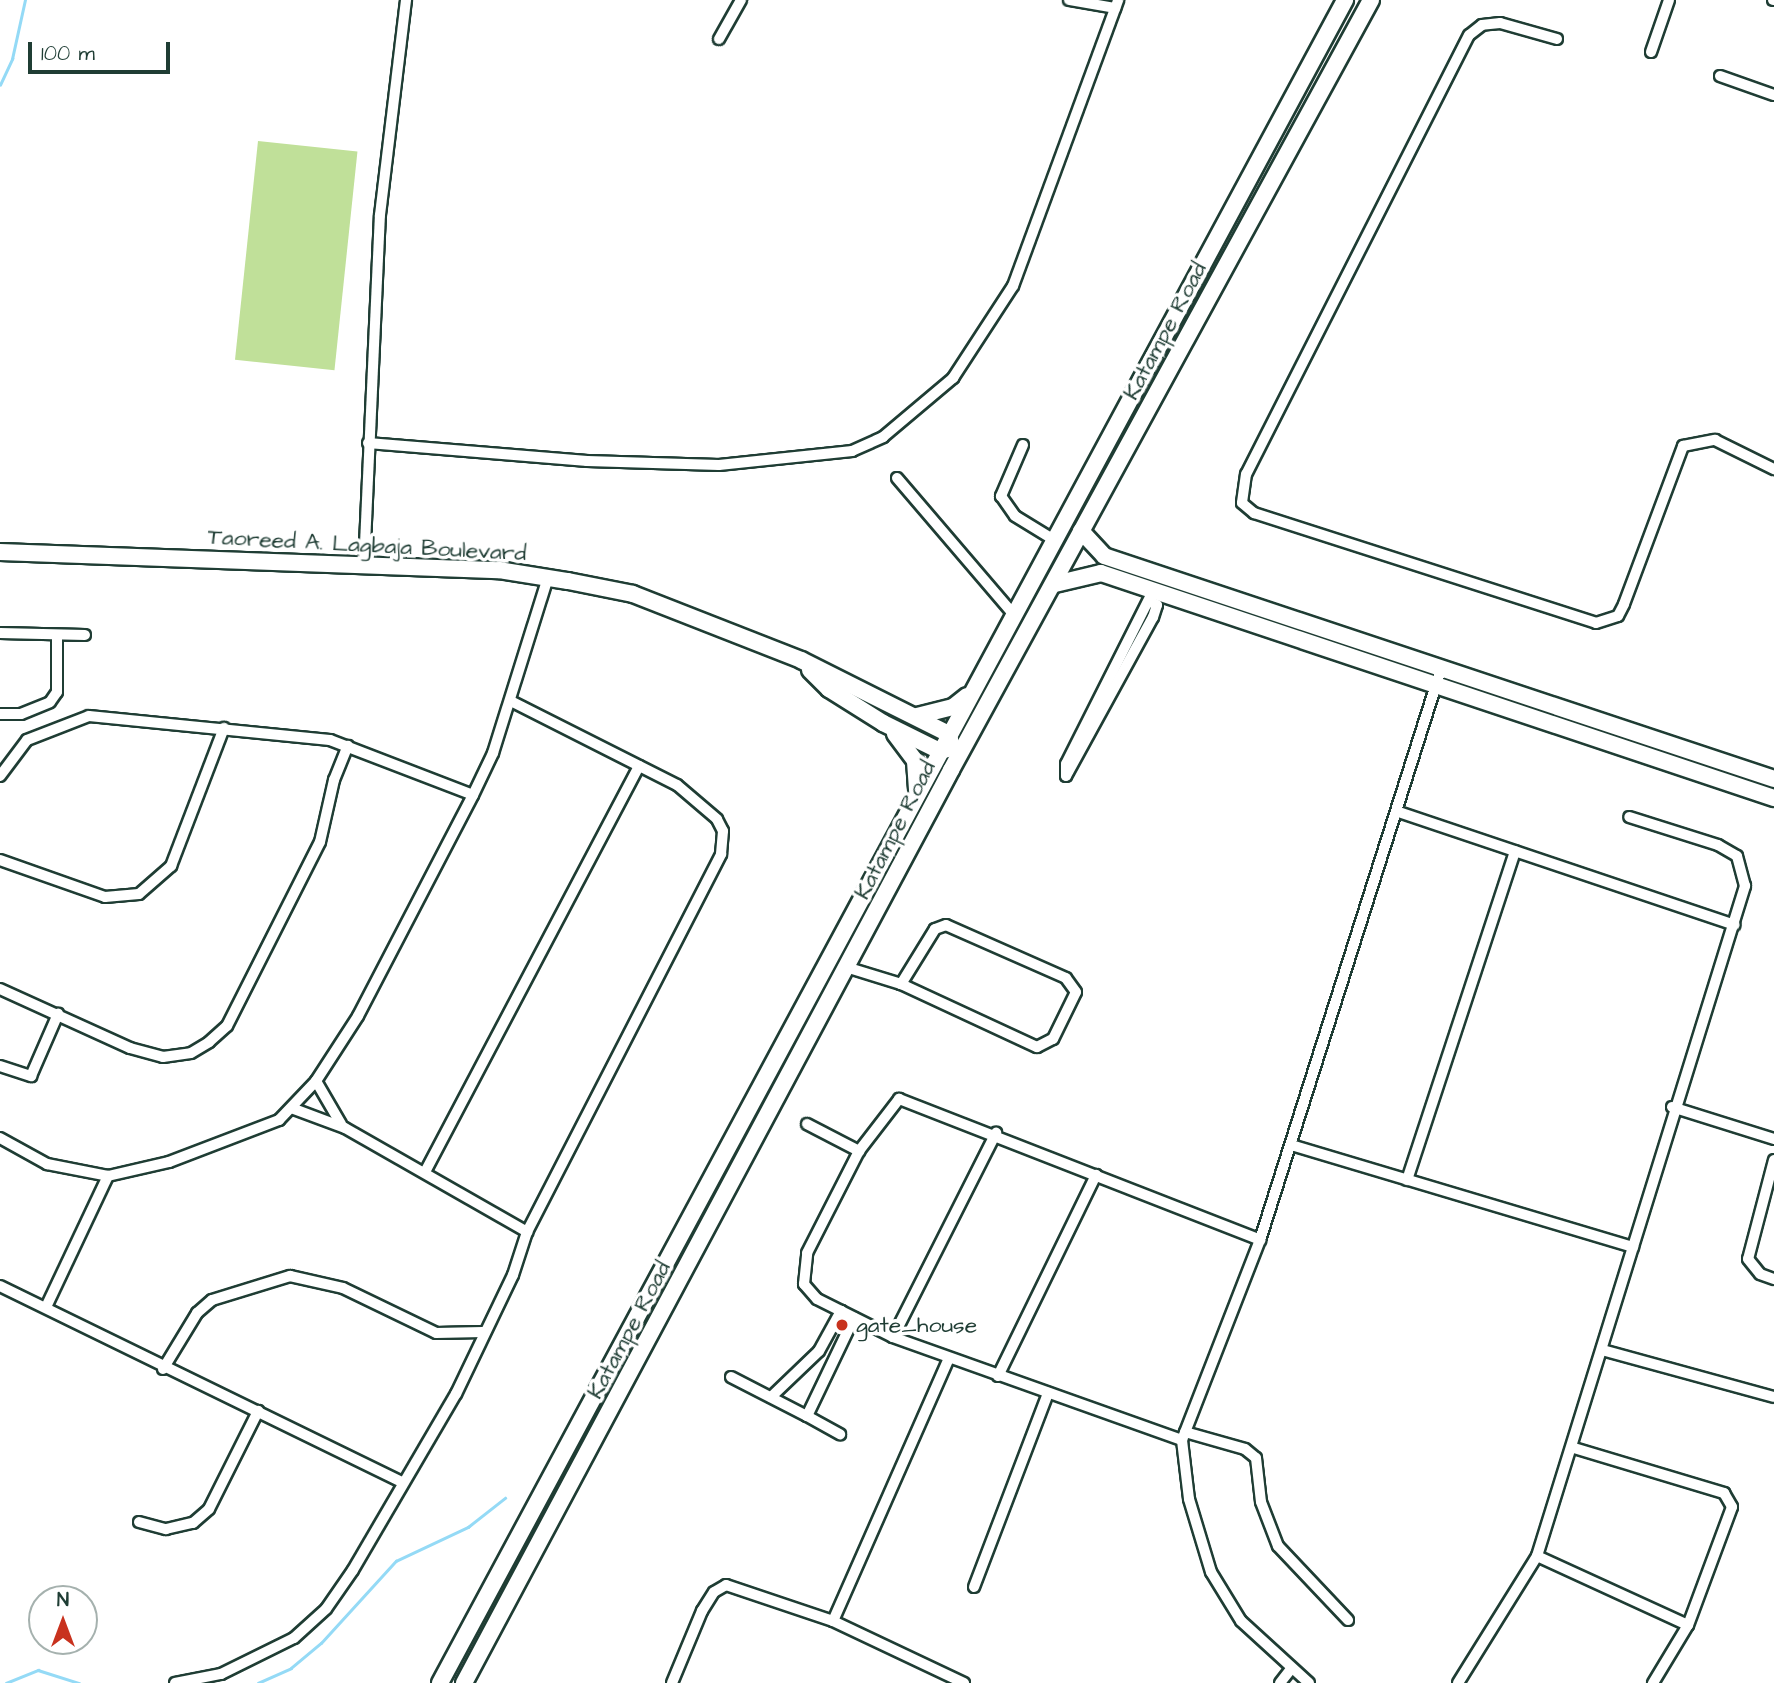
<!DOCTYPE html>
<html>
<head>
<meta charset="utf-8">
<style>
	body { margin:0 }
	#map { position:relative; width:1774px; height:1683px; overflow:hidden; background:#fff; font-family:"Architects Daughter",sans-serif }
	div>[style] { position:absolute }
	.green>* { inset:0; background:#c0e099; transform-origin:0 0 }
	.stream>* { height:2.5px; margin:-1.25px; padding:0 1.25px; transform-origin:1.25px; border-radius:1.25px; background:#94daf6 }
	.roads { filter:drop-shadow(2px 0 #1f3d34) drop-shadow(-2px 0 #1f3d34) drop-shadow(0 2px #1f3d34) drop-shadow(0 -2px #1f3d34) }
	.street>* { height:10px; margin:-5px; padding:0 5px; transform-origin:5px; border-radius:5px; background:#fff }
	.secondary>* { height:16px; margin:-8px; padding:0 8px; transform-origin:8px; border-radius:8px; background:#fff }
	.dots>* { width:19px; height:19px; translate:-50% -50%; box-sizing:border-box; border:4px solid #fff; border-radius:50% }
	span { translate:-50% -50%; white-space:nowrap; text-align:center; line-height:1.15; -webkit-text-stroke:7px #fff; paint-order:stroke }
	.street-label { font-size:23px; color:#1f3d34 }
	.poi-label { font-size:23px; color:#1f3d34 }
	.left { translate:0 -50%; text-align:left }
	.north { position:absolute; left:28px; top:1585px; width:70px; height:70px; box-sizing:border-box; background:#fff; border:2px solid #a5b1ae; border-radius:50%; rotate:0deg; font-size:19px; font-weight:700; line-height:28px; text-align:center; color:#1f3d34 }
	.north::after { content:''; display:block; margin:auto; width:24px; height:32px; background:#c8321e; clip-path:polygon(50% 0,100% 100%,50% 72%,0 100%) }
	.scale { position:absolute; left:28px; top:42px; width:142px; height:32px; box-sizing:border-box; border:4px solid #1f3d34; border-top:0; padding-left:9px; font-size:21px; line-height:24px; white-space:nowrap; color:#1f3d34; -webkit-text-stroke:5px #fff; paint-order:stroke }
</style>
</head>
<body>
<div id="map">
	<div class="green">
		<i style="left:258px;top:141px;width:100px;height:220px;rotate:6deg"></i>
	</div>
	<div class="stream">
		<i style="left:0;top:85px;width:29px;rotate:-65deg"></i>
		<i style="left:12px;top:59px;width:60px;rotate:-77.6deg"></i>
		<i style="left:6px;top:1683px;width:35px;rotate:-22deg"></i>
		<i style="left:38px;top:1670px;width:43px;rotate:17.6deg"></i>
		<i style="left:258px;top:1683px;width:36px;rotate:-24deg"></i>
		<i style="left:291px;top:1668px;width:39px;rotate:-40deg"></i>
		<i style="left:321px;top:1643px;width:111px;rotate:-47.6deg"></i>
		<i style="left:396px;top:1561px;width:80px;rotate:-25.3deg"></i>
		<i style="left:468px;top:1527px;width:47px;rotate:-38.1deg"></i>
	</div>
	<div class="roads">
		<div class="street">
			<i style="left:1069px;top:0;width:47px;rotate:9.9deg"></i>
			<i style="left:1773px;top:0;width:1px"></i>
			<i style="left:719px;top:39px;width:45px;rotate:-60.6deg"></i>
			<i style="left:1557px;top:39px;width:59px;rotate:-164.3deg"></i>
			<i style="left:1500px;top:23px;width:18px;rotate:174deg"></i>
			<i style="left:1482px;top:25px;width:16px;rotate:142deg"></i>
			<i style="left:1469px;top:35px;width:492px;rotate:116.9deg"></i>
			<i style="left:1246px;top:474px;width:29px;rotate:98deg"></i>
			<i style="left:1242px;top:503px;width:16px;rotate:40deg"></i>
			<i style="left:1254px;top:513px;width:359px;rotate:17.8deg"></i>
			<i style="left:1596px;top:623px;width:23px;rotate:-18deg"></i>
			<i style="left:1618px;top:616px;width:13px;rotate:-63deg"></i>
			<i style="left:1624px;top:604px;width:169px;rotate:-69.5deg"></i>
			<i style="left:1683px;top:446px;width:33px;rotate:-11deg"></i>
			<i style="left:1715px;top:440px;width:66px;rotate:26.2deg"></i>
			<i style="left:1651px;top:52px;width:55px;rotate:-70.9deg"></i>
			<i style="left:1720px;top:76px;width:57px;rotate:19.4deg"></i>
			<i style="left:368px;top:443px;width:220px;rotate:4.7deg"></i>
			<i style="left:587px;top:461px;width:132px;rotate:1.7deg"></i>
			<i style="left:719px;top:465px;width:134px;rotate:-6deg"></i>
			<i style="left:852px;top:451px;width:34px;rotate:-24deg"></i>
			<i style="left:883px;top:437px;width:92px;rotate:-40.1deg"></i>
			<i style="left:953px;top:378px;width:110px;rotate:-56.9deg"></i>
			<i style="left:1013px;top:286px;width:305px;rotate:-69.8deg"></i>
			<i style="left:1023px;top:445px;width:56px;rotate:113.3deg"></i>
			<i style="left:1001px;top:496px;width:24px;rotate:55deg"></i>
			<i style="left:1015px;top:516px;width:46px;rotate:31.6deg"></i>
			<i style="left:897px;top:478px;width:179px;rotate:49.5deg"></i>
			<i style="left:364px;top:566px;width:351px;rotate:-87.4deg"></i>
			<i style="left:380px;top:215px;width:217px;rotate:-83.1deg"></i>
			<i style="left:1149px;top:601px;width:9px;rotate:27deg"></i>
			<i style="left:1157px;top:605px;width:13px;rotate:108deg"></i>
			<i style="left:1153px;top:617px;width:181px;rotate:118.7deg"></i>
			<i style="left:1066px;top:776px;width:12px;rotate:-90deg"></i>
			<i style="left:1066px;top:764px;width:196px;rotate:-63.3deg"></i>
			<i style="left:0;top:633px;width:85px;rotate:1.3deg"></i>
			<i style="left:0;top:714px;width:21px"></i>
			<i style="left:21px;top:714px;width:31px;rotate:-22deg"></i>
			<i style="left:50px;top:702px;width:12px;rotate:-55deg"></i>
			<i style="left:57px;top:692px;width:57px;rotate:-90deg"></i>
			<i style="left:0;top:776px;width:45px;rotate:-53.1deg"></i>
			<i style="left:27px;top:740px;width:66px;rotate:-21.2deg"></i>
			<i style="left:89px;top:716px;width:242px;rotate:5.7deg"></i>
			<i style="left:330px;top:740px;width:153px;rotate:21deg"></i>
			<i style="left:473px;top:795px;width:47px;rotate:-64.5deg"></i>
			<i style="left:493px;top:753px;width:183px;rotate:-72.6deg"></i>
			<i style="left:1399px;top:812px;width:354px;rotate:18.6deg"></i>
			<i style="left:0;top:860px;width:111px;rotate:19.4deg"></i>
			<i style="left:105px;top:897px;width:34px;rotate:-5deg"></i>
			<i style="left:139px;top:894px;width:43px;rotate:-41.2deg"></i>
			<i style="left:171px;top:866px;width:148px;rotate:-69deg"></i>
			<i style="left:849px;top:968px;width:54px;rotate:17.1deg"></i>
			<i style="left:901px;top:984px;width:150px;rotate:24.9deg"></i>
			<i style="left:1037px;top:1047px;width:18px;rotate:-27deg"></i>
			<i style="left:1053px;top:1039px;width:52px;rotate:-63.9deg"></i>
			<i style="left:1076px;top:992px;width:17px;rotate:-126deg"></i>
			<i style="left:1066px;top:978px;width:131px;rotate:-156.2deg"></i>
			<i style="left:946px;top:925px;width:12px;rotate:160deg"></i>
			<i style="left:935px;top:929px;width:65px;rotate:121.7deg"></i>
			<i style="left:0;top:989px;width:143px;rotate:24.4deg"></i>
			<i style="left:130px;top:1048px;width:34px;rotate:15deg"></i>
			<i style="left:163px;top:1057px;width:28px;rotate:-8deg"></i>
			<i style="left:191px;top:1053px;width:21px;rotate:-31deg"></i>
			<i style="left:209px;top:1042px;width:24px;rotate:-42deg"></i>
			<i style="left:227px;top:1026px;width:206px;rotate:-63.2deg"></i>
			<i style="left:320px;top:842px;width:64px;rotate:-77.3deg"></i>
			<i style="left:334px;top:780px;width:37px;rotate:-68deg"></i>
			<i style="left:0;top:1066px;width:33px;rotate:18deg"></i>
			<i style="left:31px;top:1076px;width:68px;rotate:-66.5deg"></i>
			<i style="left:316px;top:1081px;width:50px;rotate:59.8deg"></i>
			<i style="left:1672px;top:1107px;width:107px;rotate:17.4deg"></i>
			<i style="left:294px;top:1109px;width:54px;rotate:20.4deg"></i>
			<i style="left:345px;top:1128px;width:210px;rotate:29.7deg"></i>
			<i style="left:807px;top:1124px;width:59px;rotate:27.4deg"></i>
			<i style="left:0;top:1138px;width:54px;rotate:29deg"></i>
			<i style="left:47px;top:1164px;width:62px;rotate:11.1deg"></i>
			<i style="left:108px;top:1176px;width:63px;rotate:-12.9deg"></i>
			<i style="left:169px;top:1162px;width:118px;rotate:-20.9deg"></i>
			<i style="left:279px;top:1120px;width:54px;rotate:-46.5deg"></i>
			<i style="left:316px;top:1081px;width:77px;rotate:-57.1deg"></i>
			<i style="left:358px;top:1016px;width:249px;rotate:-62.5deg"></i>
			<i style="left:1291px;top:1145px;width:357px;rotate:16.6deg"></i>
			<i style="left:1774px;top:1160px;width:102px;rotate:104.7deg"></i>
			<i style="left:1748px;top:1259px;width:19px;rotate:51deg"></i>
			<i style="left:1760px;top:1274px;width:15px;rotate:20deg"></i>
			<i style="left:425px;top:1172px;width:459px;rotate:-62.2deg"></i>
			<i style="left:1407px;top:1180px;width:346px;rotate:-71.8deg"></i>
			<i style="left:0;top:1286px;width:447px;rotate:26deg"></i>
			<i style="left:46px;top:1307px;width:145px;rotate:-64.7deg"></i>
			<i style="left:893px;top:1337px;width:229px;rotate:-63.2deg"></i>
			<i style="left:1602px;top:1350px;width:178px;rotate:15.3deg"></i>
			<i style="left:163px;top:1369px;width:66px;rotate:-58.7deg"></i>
			<i style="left:197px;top:1313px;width:20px;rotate:-41deg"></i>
			<i style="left:212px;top:1300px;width:82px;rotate:-17.1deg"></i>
			<i style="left:290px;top:1276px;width:54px;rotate:12.8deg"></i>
			<i style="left:343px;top:1288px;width:103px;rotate:25.8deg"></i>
			<i style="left:436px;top:1333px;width:47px;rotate:-1.2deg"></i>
			<i style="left:998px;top:1376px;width:224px;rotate:-64deg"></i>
			<i style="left:731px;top:1377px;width:85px;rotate:27.2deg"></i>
			<i style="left:807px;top:1416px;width:109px;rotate:-64.4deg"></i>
			<i style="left:771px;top:1397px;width:66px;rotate:-43.8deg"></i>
			<i style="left:819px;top:1351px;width:46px;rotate:-61.2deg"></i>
			<i style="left:807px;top:1416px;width:38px;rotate:29deg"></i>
			<i style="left:1185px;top:1432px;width:62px;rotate:15.8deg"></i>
			<i style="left:1245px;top:1449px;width:14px;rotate:39deg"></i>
			<i style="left:1256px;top:1458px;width:44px;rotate:83.5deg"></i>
			<i style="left:1261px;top:1502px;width:47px;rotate:68.9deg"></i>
			<i style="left:1278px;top:1546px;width:102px;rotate:46.6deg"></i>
			<i style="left:1182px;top:1440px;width:307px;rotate:-160.4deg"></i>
			<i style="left:893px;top:1337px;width:85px;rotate:-153.4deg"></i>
			<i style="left:817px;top:1299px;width:20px;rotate:-131deg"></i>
			<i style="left:804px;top:1284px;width:31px;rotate:-84deg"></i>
			<i style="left:807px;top:1253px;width:114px;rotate:-63deg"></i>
			<i style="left:859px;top:1151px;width:66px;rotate:-52.4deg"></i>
			<i style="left:899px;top:1099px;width:388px;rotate:21.3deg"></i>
			<i style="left:1574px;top:1448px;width:157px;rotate:16.7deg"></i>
			<i style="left:1724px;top:1493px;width:16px;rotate:60deg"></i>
			<i style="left:1732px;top:1507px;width:126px;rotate:110.4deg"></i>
			<i style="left:1688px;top:1625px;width:68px;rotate:121.1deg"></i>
			<i style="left:139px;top:1522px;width:28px;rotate:15deg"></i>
			<i style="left:166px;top:1529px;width:28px;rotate:-13deg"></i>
			<i style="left:193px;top:1523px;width:21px;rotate:-41deg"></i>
			<i style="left:209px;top:1509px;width:110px;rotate:-63.4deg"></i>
			<i style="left:1537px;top:1556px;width:166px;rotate:24.6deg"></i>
			<i style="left:974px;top:1587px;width:208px;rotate:-69.1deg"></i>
			<i style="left:833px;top:1621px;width:287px;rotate:-66.2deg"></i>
			<i style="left:175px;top:1683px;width:47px;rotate:-11.1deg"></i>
			<i style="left:221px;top:1674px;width:81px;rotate:-26.3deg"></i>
			<i style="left:294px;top:1638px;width:43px;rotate:-42.2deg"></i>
			<i style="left:326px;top:1609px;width:47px;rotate:-55.3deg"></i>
			<i style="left:353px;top:1570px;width:204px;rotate:-59.7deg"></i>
			<i style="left:456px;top:1394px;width:132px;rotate:-64.4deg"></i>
			<i style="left:513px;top:1275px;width:45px;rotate:-72deg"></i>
			<i style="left:527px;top:1232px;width:425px;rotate:-62.8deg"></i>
			<i style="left:721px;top:854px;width:23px;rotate:-85deg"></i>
			<i style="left:723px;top:831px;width:13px;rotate:-117deg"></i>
			<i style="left:717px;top:819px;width:52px;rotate:-139.6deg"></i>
			<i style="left:677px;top:785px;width:186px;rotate:-153.2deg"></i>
			<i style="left:672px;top:1683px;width:78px;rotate:-67.4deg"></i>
			<i style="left:702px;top:1611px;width:22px;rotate:-58deg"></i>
			<i style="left:714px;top:1592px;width:14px;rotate:-30deg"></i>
			<i style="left:726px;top:1585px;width:113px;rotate:18.6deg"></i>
			<i style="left:833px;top:1621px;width:145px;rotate:25.3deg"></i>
			<i style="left:1280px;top:1683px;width:18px;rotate:-52deg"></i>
			<i style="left:1309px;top:1683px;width:92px;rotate:-137.6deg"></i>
			<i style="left:1241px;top:1621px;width:57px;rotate:-121.5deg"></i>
			<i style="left:1211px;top:1572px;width:76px;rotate:-106.8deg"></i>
			<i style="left:1189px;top:1499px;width:59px;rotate:-96.8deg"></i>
			<i style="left:1182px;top:1440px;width:215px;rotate:-68.7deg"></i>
			<i style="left:1260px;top:1240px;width:599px;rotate:-72.41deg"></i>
			<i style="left:1458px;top:1683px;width:150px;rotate:-58.1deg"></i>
			<i style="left:1537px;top:1556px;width:702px;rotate:-72.75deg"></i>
			<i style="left:1745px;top:886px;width:31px;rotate:-105deg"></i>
			<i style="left:1737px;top:856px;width:22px;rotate:-150deg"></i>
			<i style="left:1718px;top:845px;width:93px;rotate:-162.5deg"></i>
		</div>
		<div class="secondary">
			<i style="left:1081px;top:531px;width:34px;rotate:47deg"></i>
			<i style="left:1104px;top:556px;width:706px;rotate:18.41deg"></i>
			<i style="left:0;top:552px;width:499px;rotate:2.1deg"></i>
			<i style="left:499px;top:570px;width:70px;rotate:9.1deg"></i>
			<i style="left:568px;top:581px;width:66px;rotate:11.3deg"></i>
			<i style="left:633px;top:594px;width:180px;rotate:21.4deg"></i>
			<i style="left:801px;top:660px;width:165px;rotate:26.6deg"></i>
			<i style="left:949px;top:734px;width:10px;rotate:79deg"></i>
			<i style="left:1055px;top:584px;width:47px;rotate:-13.4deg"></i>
			<i style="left:1101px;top:573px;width:710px;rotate:18.49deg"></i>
			<i style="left:810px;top:670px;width:27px;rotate:45deg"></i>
			<i style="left:829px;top:689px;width:64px;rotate:32.2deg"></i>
			<i style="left:883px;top:723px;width:64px;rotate:26.2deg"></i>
			<i style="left:940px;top:751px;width:8px;rotate:-14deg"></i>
			<i style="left:917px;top:716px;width:37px;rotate:-14deg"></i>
			<i style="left:953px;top:707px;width:18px;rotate:-38deg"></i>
			<i style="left:895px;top:734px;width:34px;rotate:53deg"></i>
			<i style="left:915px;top:761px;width:30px;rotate:86deg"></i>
			<i style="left:440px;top:1683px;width:1911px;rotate:-61.73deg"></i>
			<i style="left:464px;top:1683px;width:1035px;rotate:-61.92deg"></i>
			<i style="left:951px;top:770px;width:877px;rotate:-61.39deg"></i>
		</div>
	</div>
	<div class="dots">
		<i style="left:842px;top:1325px;background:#c8321e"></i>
	</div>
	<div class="street-label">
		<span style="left:1165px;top:331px;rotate:-62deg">Katampe Road</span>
		<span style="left:367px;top:545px;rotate:3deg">Taoreed A. Lagbaja Boulevard</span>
		<span style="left:895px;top:830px;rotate:-63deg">Katampe Road</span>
		<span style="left:629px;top:1330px;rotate:-62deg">Katampe Road</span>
	</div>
	<div class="poi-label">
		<span class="left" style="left:856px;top:1325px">gate_house</span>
	</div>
	<div class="north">N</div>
	<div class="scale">100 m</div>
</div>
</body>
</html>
